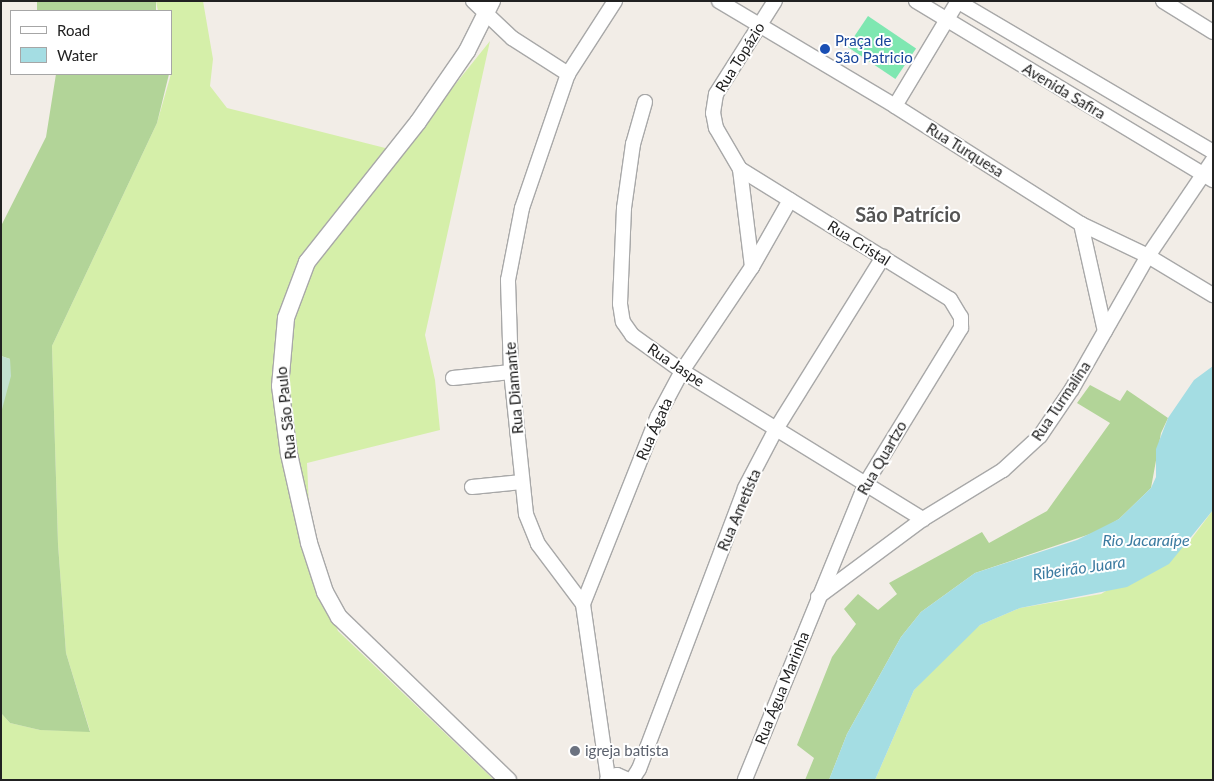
<!DOCTYPE html>
<html>
<head>
<meta charset="utf-8">
<style>
	body { margin:0 }
	#map { position:relative; width:1214px; height:781px; overflow:hidden; background:#f2ede7; font-family:Lato,sans-serif }
	div>[style] { position:absolute }
	.grass>* { inset:0; background:#d5efa9 }
	.forest>* { inset:0; background:#b2d498; transform-origin:0 0 }
	.wetland>* { inset:0; background:#c2e1cf }
	.pitch>* { inset:0; background:#7fe7b1; transform-origin:0 0 }
	.water>* { inset:0; background:#a4dde3 }
	.roads { filter:drop-shadow(1px 0 #a8a8a8) drop-shadow(-1px 0 #a8a8a8) drop-shadow(0 1px #a8a8a8) drop-shadow(0 -1px #a8a8a8) }
	.minor>* { height:14px; margin:-7px; padding:0 7px; transform-origin:7px; border-radius:7px; background:#fff }
	.tertiary>* { height:16px; margin:-8px; padding:0 8px; transform-origin:8px; border-radius:8px; background:#fff }
	.dots>* { width:14px; height:14px; translate:-50% -50%; box-sizing:border-box; border:2px solid #fff; border-radius:50% }
	span { translate:-50% -50%; white-space:nowrap; text-align:center; line-height:1.15; -webkit-text-stroke:4px #fff; paint-order:stroke }
	.transit-label { font-size:15px; color:#164399 }
	.left { translate:0 -50%; text-align:left }
	.street-label { font-size:15px; color:#212121 }
	.worship-label { font-size:15px; color:#5b616d }
	.water-label { font-size:16px; color:#3c7ba1; font-style:italic }
	.district-label { font-size:20px; color:#545454; font-weight:700 }
	.frame { position:absolute; inset:0; border:2px solid #212121; pointer-events:none }
	.legend { position:absolute; left:10px; top:10px; width:162px; height:65px; box-sizing:border-box; background:#fff; border:1px solid #a6a6a6; margin:0; padding:6px 9px; list-style:none; font-size:15px; color:#212121 }
	.legend li { display:flex; align-items:center; gap:10px; height:25px }
	.legend b { width:25px; border:1px solid #a6a6a6 }
</style>
</head>
<body>
<div id="map">
	<div class="grass">
		<i style="clip-path:polygon(156px 1px,203px 1px,213px 59px,210px 86px,227px 108px,401px 152px,490px 41px,425px 335px,435px 380px,440px 430px,307px 463px,312px 572px,338px 631px,494px 780px,1px 780px,1px 713px,10px 723px,40px 730px,90px 731px,66px 653px,58px 544px,52px 346px,157px 123px,171px 74px,171px 11px,158px 11px)"></i>
		<i style="clip-path:polygon(1213px 510px,1213px 780px,875px 780px,914px 690px,961px 640px,980px 625px,1020px 608px,1101px 594px,1189px 542px)"></i>
	</div>
	<div class="forest">
		<i style="left:37px;top:1px;width:119px;height:10px"></i>
		<i style="clip-path:polygon(56px 74px,169px 74px,157px 123px,52px 346px,58px 544px,66px 653px,90px 732px,40px 730px,10px 723px,1px 713px,1px 413px,10px 359px,1px 356px,1px 226px,46px 137px)"></i>
		<i style="clip-path:polygon(1090px 385px,1120px 401px,1127px 390px,1168px 418px,1161px 433px,1151px 488px,1119px 519px,1099px 531px,975px 573px,921px 612px,901px 637px,847px 734px,829px 780px,805px 780px,814px 758px,797px 745px,832px 657px,856px 624px,844px 609px,858px 594px,878px 610px,897px 594px,889px 583px,982px 532px,989px 543px,1047px 511px,1110px 423px,1077px 403px)"></i>
	</div>
	<div class="wetland">
		<i style="clip-path:polygon(1px 356px,10px 359px,11px 376px,1px 413px)"></i>
	</div>
	<div class="pitch">
		<i style="left:868px;top:16px;width:58px;height:37px;rotate:34deg"></i>
	</div>
	<div class="water">
		<i style="clip-path:polygon(1213px 366px,1213px 510px,1169px 564px,1127px 587px,1020px 608px,980px 625px,914px 690px,875px 780px,829px 780px,847px 734px,901px 637px,921px 612px,975px 573px,1077px 540px,1119px 519px,1151px 488px,1156px 477px,1156px 449px,1168px 418px,1194px 380px)"></i>
	</div>
	<div class="roads">
		<div class="minor">
			<i style="left:473px;top:1px;width:54px;rotate:43.5deg"></i>
			<i style="left:512px;top:38px;width:67px;rotate:32.7deg"></i>
			<i style="left:719px;top:1px;width:205px;rotate:30.8deg"></i>
			<i style="left:895px;top:106px;width:220px;rotate:32.4deg"></i>
			<i style="left:1081px;top:224px;width:74px;rotate:25.5deg"></i>
			<i style="left:1148px;top:256px;width:76px;rotate:31deg"></i>
			<i style="left:916px;top:1px;width:347px;rotate:31.1deg"></i>
			<i style="left:957px;top:1px;width:297px;rotate:30.5deg"></i>
			<i style="left:1163px;top:1px;width:59px;rotate:31.8deg"></i>
			<i style="left:645px;top:102px;width:44px;rotate:105.9deg"></i>
			<i style="left:633px;top:144px;width:65px;rotate:98deg"></i>
			<i style="left:624px;top:208px;width:96px;rotate:92.4deg"></i>
			<i style="left:620px;top:304px;width:18px;rotate:81deg"></i>
			<i style="left:623px;top:322px;width:16px;rotate:55deg"></i>
			<i style="left:632px;top:335px;width:62px;rotate:35.8deg"></i>
			<i style="left:682px;top:371px;width:283px;rotate:31.6deg"></i>
			<i style="left:895px;top:106px;width:122px;rotate:-59deg"></i>
			<i style="left:740px;top:169px;width:247px;rotate:31.8deg"></i>
			<i style="left:950px;top:299px;width:21px;rotate:59deg"></i>
			<i style="left:961px;top:317px;width:11px;rotate:90deg"></i>
			<i style="left:961px;top:328px;width:182px;rotate:121.5deg"></i>
			<i style="left:866px;top:483px;width:321px;rotate:112.2deg"></i>
			<i style="left:1081px;top:224px;width:110px;rotate:77.4deg"></i>
			<i style="left:752px;top:267px;width:99px;rotate:-97deg"></i>
			<i style="left:740px;top:169px;width:48px;rotate:-120.3deg"></i>
			<i style="left:716px;top:128px;width:15px;rotate:-101deg"></i>
			<i style="left:713px;top:113px;width:19px;rotate:-81deg"></i>
			<i style="left:716px;top:94px;width:110px;rotate:-57.6deg"></i>
			<i style="left:453px;top:378px;width:58px;rotate:-5.9deg"></i>
			<i style="left:472px;top:487px;width:50px;rotate:-5.7deg"></i>
			<i style="left:818px;top:597px;width:131px;rotate:-36.6deg"></i>
			<i style="left:923px;top:519px;width:94px;rotate:-31.5deg"></i>
			<i style="left:1003px;top:470px;width:50px;rotate:-42.6deg"></i>
			<i style="left:1040px;top:436px;width:57px;rotate:-55.8deg"></i>
			<i style="left:1072px;top:389px;width:153px;rotate:-60.3deg"></i>
			<i style="left:1148px;top:256px;width:116px;rotate:-55.9deg"></i>
			<i style="left:583px;top:604px;width:202px;rotate:-68.3deg"></i>
			<i style="left:658px;top:416px;width:51px;rotate:-61.9deg"></i>
			<i style="left:682px;top:371px;width:125px;rotate:-56.1deg"></i>
			<i style="left:752px;top:267px;width:77px;rotate:-60.4deg"></i>
			<i style="left:608px;top:778px;width:176px;rotate:-98.2deg"></i>
			<i style="left:583px;top:604px;width:75px;rotate:-126.9deg"></i>
			<i style="left:538px;top:544px;width:32px;rotate:-112deg"></i>
			<i style="left:526px;top:514px;width:143px;rotate:-96deg"></i>
			<i style="left:511px;top:372px;width:92px;rotate:-91.9deg"></i>
			<i style="left:508px;top:280px;width:73px;rotate:-79deg"></i>
			<i style="left:522px;top:208px;width:142px;rotate:-71.1deg"></i>
			<i style="left:568px;top:74px;width:87px;rotate:-57.2deg"></i>
			<i style="left:607px;top:780px;width:11px;rotate:-27deg"></i>
			<i style="left:617px;top:775px;width:13px;rotate:23deg"></i>
			<i style="left:632px;top:780px;width:13px;rotate:-58deg"></i>
			<i style="left:639px;top:769px;width:300px;rotate:-69.3deg"></i>
			<i style="left:745px;top:488px;width:67px;rotate:-62.3deg"></i>
			<i style="left:776px;top:429px;width:203px;rotate:-58.1deg"></i>
		</div>
		<div class="tertiary">
			<i style="left:492px;top:1px;width:56px;rotate:116.6deg"></i>
			<i style="left:467px;top:51px;width:86px;rotate:124.6deg"></i>
			<i style="left:418px;top:122px;width:179px;rotate:128.4deg"></i>
			<i style="left:307px;top:262px;width:60px;rotate:110.6deg"></i>
			<i style="left:286px;top:318px;width:68px;rotate:95deg"></i>
			<i style="left:280px;top:386px;width:69px;rotate:82.5deg"></i>
			<i style="left:289px;top:454px;width:91px;rotate:77.3deg"></i>
			<i style="left:309px;top:543px;width:52px;rotate:71.9deg"></i>
			<i style="left:325px;top:592px;width:29px;rotate:61deg"></i>
			<i style="left:339px;top:617px;width:235px;rotate:44deg"></i>
		</div>
	</div>
	<div class="dots">
		<i style="left:825px;top:49px;background:#1a4fb4"></i>
		<i style="left:575px;top:751px;background:#6b7280"></i>
	</div>
	<div class="transit-label">
		<span class="left" style="left:835px;top:49px">Praça de<br>São Patricio</span>
	</div>
	<div class="street-label">
		<span style="left:740px;top:57px;rotate:-58deg">Rua Topázio</span>
		<span style="left:1064px;top:91px;rotate:31deg">Avenida Safira</span>
		<span style="left:965px;top:150px;rotate:32deg">Rua Turquesa</span>
		<span style="left:859px;top:243px;rotate:32deg">Rua Cristal</span>
		<span style="left:676px;top:365px;rotate:34deg">Rua Jaspe</span>
		<span style="left:514px;top:388px;rotate:-95deg">Rua Diamante</span>
		<span style="left:1061px;top:401px;rotate:-56deg">Rua Turmalina</span>
		<span style="left:286px;top:413px;rotate:-96deg">Rua São Paulo</span>
		<span style="left:654px;top:429px;rotate:-66deg">Rua Ágata</span>
		<span style="left:882px;top:458px;rotate:-60deg">Rua Quartzo</span>
		<span style="left:739px;top:510px;rotate:-67deg">Rua Ametista</span>
		<span style="left:782px;top:688px;rotate:-68deg">Rua Água Marinha</span>
	</div>
	<div class="worship-label">
		<span class="left" style="left:585px;top:751px">igreja batista</span>
	</div>
	<div class="water-label">
		<span style="left:1146px;top:540px">Rio Jacaraípe</span>
		<span style="left:1079px;top:568px;rotate:-8deg">Ribeirão Juara</span>
	</div>
	<div class="district-label">
		<span style="left:908px;top:214px">São Patrício</span>
	</div>
	<div class="frame"></div>
	<ul class="legend">
	<li><b style="height:6px;background:#fff"></b>Road</li>
	<li><b style="height:14px;background:#a4dde3"></b>Water</li>
	</ul>
</div>
</body>
</html>
